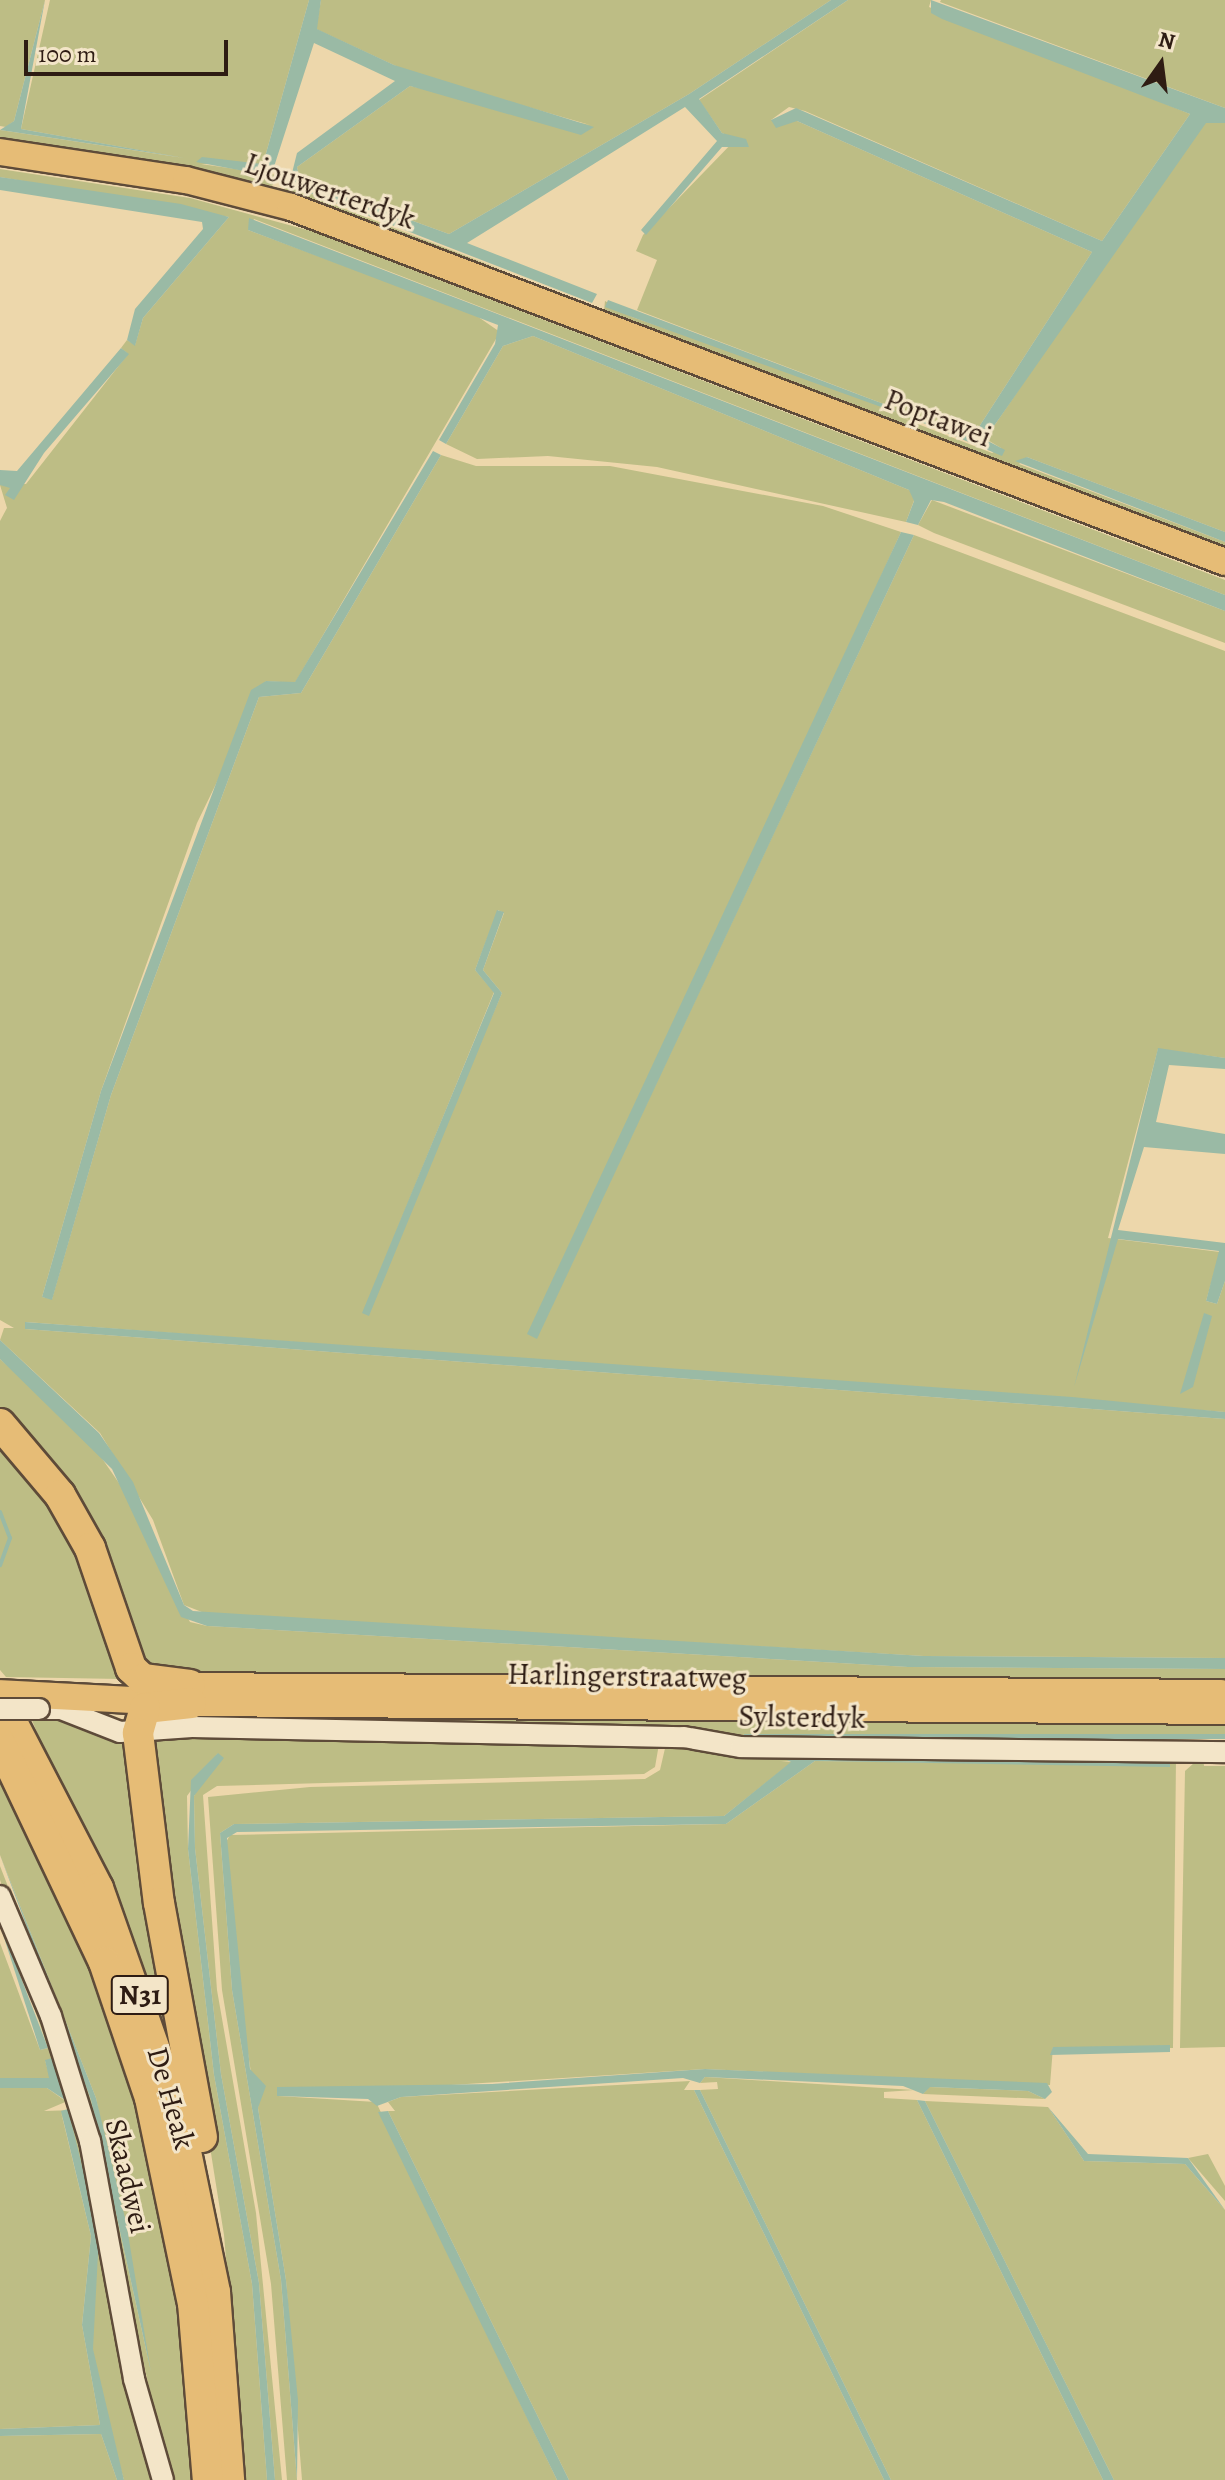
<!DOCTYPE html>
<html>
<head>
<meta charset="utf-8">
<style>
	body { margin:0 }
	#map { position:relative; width:1225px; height:2480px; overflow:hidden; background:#edd7ab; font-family:Alegreya,serif }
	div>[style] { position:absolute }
	.green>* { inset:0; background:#bdbd85 }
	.water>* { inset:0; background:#9abaa5; transform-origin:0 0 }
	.stream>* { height:4px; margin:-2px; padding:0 2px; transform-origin:2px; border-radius:2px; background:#9abaa5 }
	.roads { filter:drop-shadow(2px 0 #5e4b39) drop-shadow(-2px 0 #5e4b39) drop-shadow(0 2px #5e4b39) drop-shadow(0 -2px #5e4b39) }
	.minor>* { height:20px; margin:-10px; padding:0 10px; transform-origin:10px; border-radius:10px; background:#f3e5c8 }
	.major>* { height:26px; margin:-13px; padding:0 13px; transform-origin:13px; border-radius:13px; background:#e6bc76 }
	.highway>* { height:30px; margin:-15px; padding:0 15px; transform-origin:15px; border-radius:15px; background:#e6bc76 }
	.bridges { filter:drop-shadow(2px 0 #5e4b39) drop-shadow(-2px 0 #5e4b39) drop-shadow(0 2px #5e4b39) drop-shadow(0 -2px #5e4b39) }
	.minor-bridge>* { height:20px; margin:-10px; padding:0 10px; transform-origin:10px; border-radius:10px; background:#f3e5c8 }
	span { translate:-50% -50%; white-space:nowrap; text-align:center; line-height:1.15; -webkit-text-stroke:6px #f3e5c8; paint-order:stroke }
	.shield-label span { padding:2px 6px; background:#f3e5c8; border:2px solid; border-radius:6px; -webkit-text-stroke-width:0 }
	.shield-label { font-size:28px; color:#2e1c13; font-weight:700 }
	.street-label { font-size:30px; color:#2e1c13 }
	.north { position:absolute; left:1121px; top:24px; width:80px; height:80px; -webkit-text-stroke:6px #f3e5c8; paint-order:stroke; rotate:14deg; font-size:22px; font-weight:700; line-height:32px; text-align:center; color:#2e1c13 }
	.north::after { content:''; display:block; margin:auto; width:28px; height:36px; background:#2e1c13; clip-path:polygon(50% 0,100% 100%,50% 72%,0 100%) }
	.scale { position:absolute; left:24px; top:40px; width:204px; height:36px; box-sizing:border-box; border:4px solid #2e1c13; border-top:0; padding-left:10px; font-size:24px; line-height:28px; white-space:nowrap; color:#2e1c13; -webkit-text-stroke:6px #f3e5c8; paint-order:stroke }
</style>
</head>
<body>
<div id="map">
	<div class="green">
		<i style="clip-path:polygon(0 0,45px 0,14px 121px,6px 127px,0 126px)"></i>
		<i style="clip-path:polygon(50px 0,309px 0,263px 164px,201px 164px,277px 175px,272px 186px,0 145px,0 130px,184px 158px,21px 129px)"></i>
		<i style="clip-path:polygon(321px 0,831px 0,689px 94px,449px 234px,300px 180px,297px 167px,410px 86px,590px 125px,411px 73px,316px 29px)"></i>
		<i style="clip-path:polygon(848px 0,931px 0,929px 7px,1190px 114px,1102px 241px,805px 111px,789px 107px,771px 120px,797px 121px,1092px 252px,975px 433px,905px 419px,992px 453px,1001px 448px,986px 439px,994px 426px,1167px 173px,1206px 122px,1225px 123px,1225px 532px,1027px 457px,1019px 464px,1225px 542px,1225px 555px,604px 311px,605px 301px,632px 317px,889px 406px,637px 310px,657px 260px,636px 251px,643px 235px,736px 139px,722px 133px,699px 100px)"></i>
		<i style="clip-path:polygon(1225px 0,1225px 108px,940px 2px,941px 0)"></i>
		<i style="clip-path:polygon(evenodd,0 169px,190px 198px,311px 231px,1225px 580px,1225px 595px,254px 219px,248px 230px,474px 314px,500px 332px,295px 683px,266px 681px,197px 823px,101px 1091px,42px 1297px,52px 1299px,111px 1095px,259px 697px,301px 693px,441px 455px,476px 466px,610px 466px,823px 506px,901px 532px,536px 1339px,914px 535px,1225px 651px,1225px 1058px,1158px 1049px,1108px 1238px,1220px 1252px,1206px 1301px,1217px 1304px,1225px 1281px,1225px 1412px,26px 1322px,25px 1329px,1225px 1419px,1225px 1658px,924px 1656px,207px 1614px,184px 1605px,153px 1520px,100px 1433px,0 1340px,4px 1328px,14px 1328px,0 1320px,0 521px,7px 508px,0 485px,26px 484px,128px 354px,121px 348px,127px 340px,135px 345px,143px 318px,229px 217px,0 177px,0 169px,498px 910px,504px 913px,483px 970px,502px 993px,363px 1313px,494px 992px,475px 970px,498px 910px)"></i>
		<i style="clip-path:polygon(284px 177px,324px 201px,508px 272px,295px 196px,284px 189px)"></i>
		<i style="clip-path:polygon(533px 336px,909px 490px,916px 495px,906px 522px,657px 467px,548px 456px,477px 459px,446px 444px,503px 346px)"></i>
		<i style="clip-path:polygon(932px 500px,1225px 611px,1225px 643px,934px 533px,918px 525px)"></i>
		<i style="clip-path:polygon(0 1359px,88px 1438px,123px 1489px,190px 1622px,207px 1626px,908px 1667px,1225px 1669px,1225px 1686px,146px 1671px,109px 1586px,0 1420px)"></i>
		<i style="clip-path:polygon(0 1430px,57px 1497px,126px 1676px,121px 1679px,6px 1677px,0 1670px)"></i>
		<i style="clip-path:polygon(173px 1710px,1225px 1720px,1225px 1738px,744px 1734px,1225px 1749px,741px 1743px,684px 1732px,192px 1722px,147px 1727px)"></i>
		<i style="clip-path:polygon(29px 1713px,133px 1737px,190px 2098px,47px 1756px)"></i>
		<i style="clip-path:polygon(145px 1738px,659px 1744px,655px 1767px,644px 1774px,217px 1786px,203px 1795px,217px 1990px,256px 2213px,282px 2480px,275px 2480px,259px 2283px,221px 2074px,195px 1848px,194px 1796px,218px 1753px,187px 1796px,188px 1849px,214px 2075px,252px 2284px,267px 2480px,245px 2480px,224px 2235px)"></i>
		<i style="clip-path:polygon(666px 1744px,1176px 1758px,1173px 2048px,1053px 2047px,1050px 2085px,705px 2069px,278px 2096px,376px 2102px,557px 2480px,302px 2480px,286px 2280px,258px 2108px,261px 2086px,252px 2079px,238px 1989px,224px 1846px,230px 1835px,726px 1824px,815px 1761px,1170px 1766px,1169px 1760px,781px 1761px,792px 1762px,724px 1816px,234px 1824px,220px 1833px,232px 1990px,281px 2280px,297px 2480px,287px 2480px,271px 2284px,222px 1990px,208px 1797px,310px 1787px,645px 1779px,660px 1770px)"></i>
		<i style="clip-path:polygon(1203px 1755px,1204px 1766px,1225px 1766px,1225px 2047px,1180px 2048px,1185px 1771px)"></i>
		<i style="clip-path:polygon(0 1781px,82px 1948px,133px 2095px,170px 2260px,197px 2480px,169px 2480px,89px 2110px,0 1880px,0 1866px,91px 2100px,151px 2372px,96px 2098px,0 1855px)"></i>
		<i style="clip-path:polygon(0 1909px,70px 2100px,44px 2111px,75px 2110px,157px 2480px,124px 2480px,99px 2393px,89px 2324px,99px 2235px,61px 2112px,91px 2236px,82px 2325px,100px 2425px,0 2429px,0 2088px,47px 2088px,64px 2100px,45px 2060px,50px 2078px,0 2078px,0 1943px,40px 2050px,48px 2048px)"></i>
		<i style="clip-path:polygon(705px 2077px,914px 2090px,884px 2092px,884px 2098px,917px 2100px,1103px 2480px,891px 2480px,700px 2090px,718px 2089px,717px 2082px,700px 2083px)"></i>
		<i style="clip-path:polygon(690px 2081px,684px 2090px,694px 2090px,884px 2480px,569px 2480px,388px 2111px,395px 2111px,388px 2102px,401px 2097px)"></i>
		<i style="clip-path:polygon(929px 2087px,1028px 2091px,1045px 2099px,923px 2094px)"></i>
		<i style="clip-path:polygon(925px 2101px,1048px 2107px,1084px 2161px,1185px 2164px,1225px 2210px,1225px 2480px,1114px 2480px)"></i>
		<i style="clip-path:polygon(1208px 2154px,1225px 2186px,1225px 2201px,1188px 2158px)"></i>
		<i style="clip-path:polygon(101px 2434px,117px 2480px,0 2480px,0 2436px)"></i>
	</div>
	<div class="water">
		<i style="clip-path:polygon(45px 0,21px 129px,185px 158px,0 130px,14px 121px)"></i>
		<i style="clip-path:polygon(309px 0,321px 0,317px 29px,394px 65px,594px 127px,581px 135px,410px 86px,297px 167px,300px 180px,449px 234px,689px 94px,831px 0,848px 0,699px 99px,722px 133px,746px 139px,749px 147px,722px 147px,646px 235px,641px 230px,717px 141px,685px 107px,467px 243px,597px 294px,592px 303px,289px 185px,297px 153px,395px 81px,314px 43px,271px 176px,196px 162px,202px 157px,263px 164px)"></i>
		<i style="clip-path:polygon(931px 0,1225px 108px,1225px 123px,1206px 123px,994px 426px,986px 440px,1005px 450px,1002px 456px,904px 415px,975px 433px,1092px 252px,797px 121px,776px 128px,771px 120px,796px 108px,1102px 241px,1190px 114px,942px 19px,931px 13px)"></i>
		<i style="clip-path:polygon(0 177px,181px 204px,229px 217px,143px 318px,135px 346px,127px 340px,135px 309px,203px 229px,202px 222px,0 190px)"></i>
		<i style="clip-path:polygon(249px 218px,1225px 595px,1225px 611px,944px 502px,931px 500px,918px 525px,906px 522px,914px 501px,909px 490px,533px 336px,503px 346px,446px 444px,439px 440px,495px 344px,498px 325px,248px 230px)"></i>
		<i style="clip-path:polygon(608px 300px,889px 406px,895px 412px,632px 317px,605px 307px)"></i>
		<i style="clip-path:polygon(121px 348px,129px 354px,44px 453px,14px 500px,5px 495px,10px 488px,0 485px,0 470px,17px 471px)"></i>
		<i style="clip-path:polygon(433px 451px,441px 455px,301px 693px,259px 697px,111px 1095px,52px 1300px,42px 1297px,101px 1091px,251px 690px,266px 681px,295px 682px)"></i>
		<i style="clip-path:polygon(1027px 457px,1225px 532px,1225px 542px,1015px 461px)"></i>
		<i style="clip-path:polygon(901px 532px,914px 535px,537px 1339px,527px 1334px)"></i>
		<i style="clip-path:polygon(497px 910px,504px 912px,483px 970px,502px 993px,369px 1316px,362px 1313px,494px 993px,475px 970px)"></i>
		<i style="clip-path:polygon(1158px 1048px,1225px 1058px,1225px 1069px,1169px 1065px,1156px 1122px,1225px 1134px,1225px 1154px,1144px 1147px,1118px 1230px,1225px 1243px,1225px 1281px,1217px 1304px,1206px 1301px,1219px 1251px,1118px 1239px,1074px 1387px)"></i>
		<i style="clip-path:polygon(1204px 1313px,1212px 1316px,1193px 1387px,1180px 1394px)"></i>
		<i style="clip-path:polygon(25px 1322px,1072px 1397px,1225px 1412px,1225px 1419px,25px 1329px)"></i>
		<i style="clip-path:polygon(0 1340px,99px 1433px,133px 1482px,184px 1605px,193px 1611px,924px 1656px,1225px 1658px,1225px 1669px,908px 1667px,207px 1626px,181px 1617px,112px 1469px,0 1359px)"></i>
		<i style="left:744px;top:1734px;width:481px;height:5px"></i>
		<i style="clip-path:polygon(218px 1753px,224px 1758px,194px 1796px,195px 1848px,221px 2074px,259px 2283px,275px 2480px,267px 2480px,252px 2284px,214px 2075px,188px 1849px,191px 1780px)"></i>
		<i style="clip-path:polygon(781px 1757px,1170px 1760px,1170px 1767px,815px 1761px,726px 1824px,237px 1832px,227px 1838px,250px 2069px,266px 2086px,258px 2108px,286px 2280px,298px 2400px,297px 2480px,281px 2280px,232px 1990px,220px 1833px,234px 1824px,724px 1816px,791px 1762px)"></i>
		<i style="clip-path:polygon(0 1855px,96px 2098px,126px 2222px,151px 2372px,91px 2100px)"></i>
		<i style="clip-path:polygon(0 1925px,8px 1944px,48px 2048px,40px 2050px)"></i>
		<i style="clip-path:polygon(1170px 2045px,1170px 2052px,1050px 2055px,1053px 2047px)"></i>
		<i style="clip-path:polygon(52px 2058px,65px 2100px,47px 2088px,0 2088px,0 2078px,49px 2078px,45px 2060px)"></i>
		<i style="clip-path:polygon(705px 2069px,1047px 2083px,1052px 2092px,1045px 2099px,1028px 2091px,930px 2087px,923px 2094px,903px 2086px,705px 2077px,700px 2083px,683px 2078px,401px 2097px,377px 2106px,368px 2099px,277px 2096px,277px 2087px,492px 2084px)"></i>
		<i style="clip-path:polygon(694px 2090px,700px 2090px,891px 2480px,884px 2480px)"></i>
		<i style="clip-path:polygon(917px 2100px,925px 2101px,1114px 2480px,1103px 2480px)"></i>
		<i style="clip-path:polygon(1048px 2107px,1088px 2154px,1188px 2158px,1225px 2210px,1185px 2164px,1084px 2161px)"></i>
		<i style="clip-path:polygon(68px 2109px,99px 2235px,93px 2349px,124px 2480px,117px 2480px,101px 2434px,0 2436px,0 2429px,100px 2425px,82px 2325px,91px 2236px,61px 2111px)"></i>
		<i style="clip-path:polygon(388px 2111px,569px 2480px,557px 2480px,378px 2112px)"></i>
	</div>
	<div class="stream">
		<i style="left:0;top:1512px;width:28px;rotate:69deg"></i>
		<i style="left:10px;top:1538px;width:29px;rotate:110deg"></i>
	</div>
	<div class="roads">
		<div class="minor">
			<i style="left:39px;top:1709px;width:22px"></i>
			<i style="left:61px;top:1709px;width:63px;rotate:21.3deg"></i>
			<i style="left:120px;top:1732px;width:72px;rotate:-4deg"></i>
			<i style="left:192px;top:1727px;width:492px;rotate:1.2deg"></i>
			<i style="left:684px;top:1737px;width:58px;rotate:10deg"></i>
			<i style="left:741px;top:1747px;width:484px;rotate:0.6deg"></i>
			<i style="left:0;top:1896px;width:130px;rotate:67deg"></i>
			<i style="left:51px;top:2016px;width:131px;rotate:72.7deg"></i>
			<i style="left:90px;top:2141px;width:242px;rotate:79.5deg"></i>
			<i style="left:134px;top:2379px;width:105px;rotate:74deg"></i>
		</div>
		<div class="major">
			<i style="left:0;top:152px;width:188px;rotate:8.6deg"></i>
			<i style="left:186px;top:180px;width:108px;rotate:14.4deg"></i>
			<i style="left:291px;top:207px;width:999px;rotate:20.81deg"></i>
			<i style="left:177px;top:1686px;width:1044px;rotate:0.38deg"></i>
			<i style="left:0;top:1693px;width:191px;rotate:3deg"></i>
			<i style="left:191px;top:1703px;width:1034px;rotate:0.44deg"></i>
		</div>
		<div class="highway">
			<i style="left:0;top:1424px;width:93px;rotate:49.8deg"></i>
			<i style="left:60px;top:1495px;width:61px;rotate:60.5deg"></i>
			<i style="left:90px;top:1548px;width:127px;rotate:71.1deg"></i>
			<i style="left:131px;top:1668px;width:16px;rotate:43deg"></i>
			<i style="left:143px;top:1679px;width:47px;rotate:7.3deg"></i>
			<i style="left:0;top:1699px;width:213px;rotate:62.6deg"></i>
			<i style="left:98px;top:1888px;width:244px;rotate:70.6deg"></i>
			<i style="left:179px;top:2118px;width:178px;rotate:78.3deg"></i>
			<i style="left:215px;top:2292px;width:189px;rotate:85.7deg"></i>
			<i style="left:191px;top:1703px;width:46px;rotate:173.8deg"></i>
			<i style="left:145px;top:1708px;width:26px;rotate:106deg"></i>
			<i style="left:138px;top:1733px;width:171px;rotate:83deg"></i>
			<i style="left:159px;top:1903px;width:238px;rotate:79.6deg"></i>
			<i style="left:0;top:1743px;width:242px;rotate:64.6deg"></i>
			<i style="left:104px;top:1962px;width:144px;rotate:71.3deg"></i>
			<i style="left:150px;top:2098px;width:209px;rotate:78.2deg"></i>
			<i style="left:193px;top:2303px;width:178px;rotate:85.2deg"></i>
		</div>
	</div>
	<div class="bridges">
		<div class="minor-bridge">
			<i style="left:0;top:1709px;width:39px"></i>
		</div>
	</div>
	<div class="shield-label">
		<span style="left:140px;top:1995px">N31</span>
	</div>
	<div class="street-label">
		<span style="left:330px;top:191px;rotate:19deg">Ljouwerterdyk</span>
		<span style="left:938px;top:418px;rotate:21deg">Poptawei</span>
		<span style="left:627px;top:1676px;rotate:1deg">Harlingerstraatweg</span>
		<span style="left:802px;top:1717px;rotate:1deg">Sylsterdyk</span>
		<span style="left:171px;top:2098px;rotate:74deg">De Heak</span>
		<span style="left:128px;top:2176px;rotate:77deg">Skaadwei</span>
	</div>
	<div class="north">N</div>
	<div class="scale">100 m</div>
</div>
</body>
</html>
